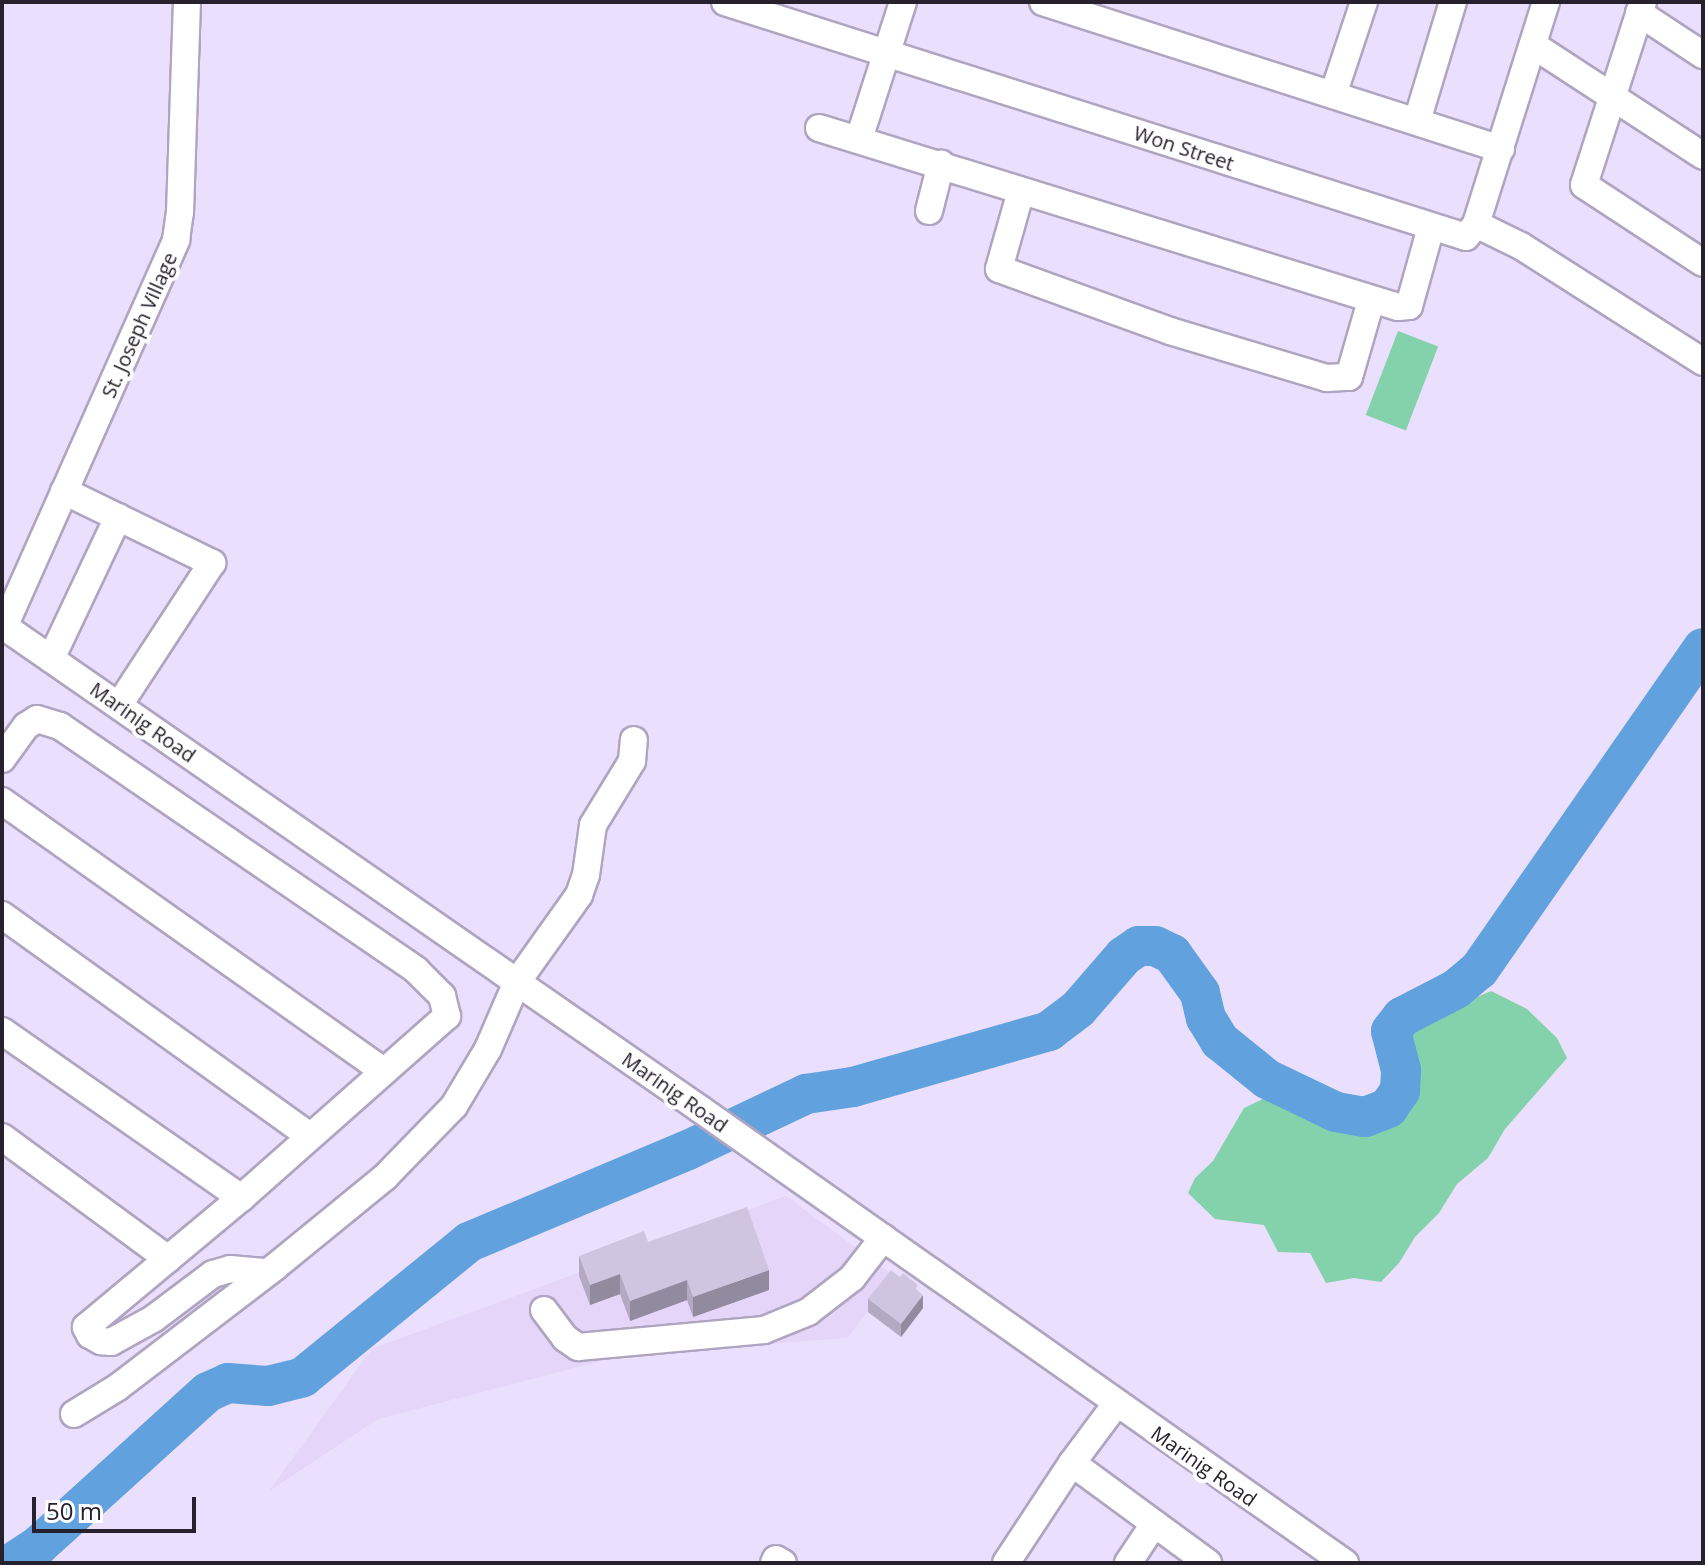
<!DOCTYPE html>
<html>
<head>
<meta charset="utf-8">
<style>
	body { margin:0 }
	#map { position:relative; width:1705px; height:1565px; overflow:hidden; background:#eadffc; font-family:"Open Sans",sans-serif }
	div>[style] { position:absolute }
	.built>* { inset:0; background:#e4d5f9 }
	.green>* { inset:0; background:#84d2ab; transform-origin:0 0 }
	.river>* { height:40px; margin:-20px; padding:0 20px; transform-origin:20px; border-radius:20px; background:#60a1de }
	.roads { filter:drop-shadow(2px 0 #b0a5c1) drop-shadow(-2px 0 #b0a5c1) drop-shadow(0 2px #b0a5c1) drop-shadow(0 -2px #b0a5c1) }
	.minor>* { height:26px; margin:-13px; padding:0 13px; transform-origin:13px; border-radius:13px; background:#fff }
	.wall>* { inset:0; background:#b3a9c2 }
	.shaded-wall>* { inset:0; background:#928a9e }
	.building>* { inset:0; background:#d0c5e1 }
	span { translate:-50% -50%; white-space:nowrap; text-align:center; line-height:1.15; -webkit-text-stroke:8px #fff; paint-order:stroke }
	.street-label { font-size:20px; color:#26212c }
	.frame { position:absolute; inset:0; border:4px solid #26212c; pointer-events:none }
	.scale { position:absolute; left:32px; top:1497px; width:164px; height:36px; box-sizing:border-box; border:4px solid #26212c; border-top:0; padding-left:10px; font-size:24px; line-height:28px; white-space:nowrap; color:#26212c; -webkit-text-stroke:6px #fff; paint-order:stroke }
</style>
</head>
<body>
<div id="map">
	<div class="built">
		<i style="clip-path:polygon(786px 1196px,894px 1276px,847px 1338px,624px 1355px,378px 1419px,269px 1491px,372px 1349px)"></i>
	</div>
	<div class="green">
		<i style="left:1398px;top:331px;width:43px;height:90px;rotate:21deg"></i>
		<i style="clip-path:polygon(1491px 991px,1527px 1009px,1557px 1038px,1567px 1058px,1505px 1129px,1488px 1158px,1457px 1184px,1439px 1213px,1415px 1237px,1399px 1263px,1381px 1282px,1354px 1278px,1326px 1283px,1310px 1253px,1278px 1252px,1264px 1225px,1215px 1219px,1188px 1193px,1195px 1178px,1213px 1161px,1244px 1108px,1267px 1097px,1280px 1100px,1334px 1130px,1371px 1129px,1396px 1120px,1409px 1109px,1418px 1093px,1406px 1037px,1409px 1026px)"></i>
	</div>
	<div class="river">
		<i style="left:12px;top:1563px;width:31px;rotate:-33deg"></i>
		<i style="left:38px;top:1546px;width:229px;rotate:-42.2deg"></i>
		<i style="left:208px;top:1392px;width:22px;rotate:-24deg"></i>
		<i style="left:228px;top:1383px;width:40px;rotate:4.3deg"></i>
		<i style="left:268px;top:1386px;width:36px;rotate:-14deg"></i>
		<i style="left:303px;top:1377px;width:214px;rotate:-39.1deg"></i>
		<i style="left:469px;top:1242px;width:238px;rotate:-22.8deg"></i>
		<i style="left:688px;top:1150px;width:131px;rotate:-25.4deg"></i>
		<i style="left:806px;top:1094px;width:48px;rotate:-8.5deg"></i>
		<i style="left:853px;top:1087px;width:204px;rotate:-15.9deg"></i>
		<i style="left:1049px;top:1031px;width:36px;rotate:-37deg"></i>
		<i style="left:1078px;top:1009px;width:70px;rotate:-49deg"></i>
		<i style="left:1124px;top:956px;width:18px;rotate:-34deg"></i>
		<i style="left:1139px;top:946px;width:16px"></i>
		<i style="left:1155px;top:946px;width:19px;rotate:25deg"></i>
		<i style="left:1172px;top:954px;width:48px;rotate:54.3deg"></i>
		<i style="left:1200px;top:993px;width:26px;rotate:77deg"></i>
		<i style="left:1206px;top:1018px;width:27px;rotate:59deg"></i>
		<i style="left:1220px;top:1041px;width:60px;rotate:39deg"></i>
		<i style="left:1267px;top:1079px;width:76px;rotate:25.6deg"></i>
		<i style="left:1336px;top:1112px;width:29px;rotate:10deg"></i>
		<i style="left:1365px;top:1117px;width:25px;rotate:-21deg"></i>
		<i style="left:1388px;top:1108px;width:21px;rotate:-55deg"></i>
		<i style="left:1400px;top:1091px;width:21px;rotate:-87deg"></i>
		<i style="left:1401px;top:1070px;width:40px;rotate:-104.4deg"></i>
		<i style="left:1391px;top:1031px;width:18px;rotate:-52deg"></i>
		<i style="left:1402px;top:1017px;width:61px;rotate:-27.4deg"></i>
		<i style="left:1456px;top:989px;width:30px;rotate:-40deg"></i>
		<i style="left:1479px;top:970px;width:392px;rotate:-55.2deg"></i>
	</div>
	<div class="roads">
		<div class="minor">
			<i style="left:725px;top:2px;width:777px;rotate:17.6deg"></i>
			<i style="left:1466px;top:237px;width:16px;rotate:-52deg"></i>
			<i style="left:1476px;top:224px;width:233px;rotate:-72.5deg"></i>
			<i style="left:1043px;top:2px;width:481px;rotate:17.8deg"></i>
			<i style="left:1643px;top:2px;width:192px;rotate:107.9deg"></i>
			<i style="left:1584px;top:185px;width:142px;rotate:33.2deg"></i>
			<i style="left:1639px;top:13px;width:77px;rotate:33.3deg"></i>
			<i style="left:1533px;top:45px;width:203px;rotate:33.1deg"></i>
			<i style="left:1333px;top:95px;width:98px;rotate:-71.6deg"></i>
			<i style="left:1417px;top:121px;width:124px;rotate:-73.2deg"></i>
			<i style="left:819px;top:128px;width:606px;rotate:17.18deg"></i>
			<i style="left:1398px;top:307px;width:11px;rotate:-5deg"></i>
			<i style="left:1409px;top:306px;width:82px;rotate:-74.4deg"></i>
			<i style="left:859px;top:139px;width:144px;rotate:-72.2deg"></i>
			<i style="left:1021px;top:191px;width:81px;rotate:105.8deg"></i>
			<i style="left:999px;top:269px;width:182px;rotate:19.9deg"></i>
			<i style="left:1170px;top:331px;width:164px;rotate:16.7deg"></i>
			<i style="left:1327px;top:378px;width:22px;rotate:-3deg"></i>
			<i style="left:1349px;top:377px;width:79px;rotate:-73.9deg"></i>
			<i style="left:929px;top:211px;width:49px;rotate:-75.7deg"></i>
			<i style="left:1476px;top:224px;width:50px;rotate:26.1deg"></i>
			<i style="left:1521px;top:246px;width:216px;rotate:32.5deg"></i>
			<i style="left:64px;top:491px;width:165px;rotate:25.9deg"></i>
			<i style="left:212px;top:563px;width:170px;rotate:123.2deg"></i>
			<i style="left:2px;top:625px;width:849px;rotate:34.74deg"></i>
			<i style="left:700px;top:1109px;width:789px;rotate:35.14deg"></i>
			<i style="left:4px;top:627px;width:424px;rotate:-66deg"></i>
			<i style="left:176px;top:240px;width:28px;rotate:-82deg"></i>
			<i style="left:180px;top:212px;width:210px;rotate:-88.1deg"></i>
			<i style="left:51px;top:659px;width:157px;rotate:-64.7deg"></i>
			<i style="left:2px;top:759px;width:41px;rotate:-54deg"></i>
			<i style="left:26px;top:726px;width:13px;rotate:-32deg"></i>
			<i style="left:37px;top:719px;width:24px;rotate:17deg"></i>
			<i style="left:60px;top:726px;width:432px;rotate:34.4deg"></i>
			<i style="left:416px;top:970px;width:37px;rotate:45deg"></i>
			<i style="left:442px;top:996px;width:21px;rotate:76deg"></i>
			<i style="left:447px;top:1016px;width:275px;rotate:138.5deg"></i>
			<i style="left:241px;top:1198px;width:202px;rotate:140.2deg"></i>
			<i style="left:86px;top:1327px;width:9px;rotate:63deg"></i>
			<i style="left:90px;top:1335px;width:13px;rotate:29deg"></i>
			<i style="left:101px;top:1341px;width:10px;rotate:6deg"></i>
			<i style="left:111px;top:1342px;width:48px;rotate:-28.7deg"></i>
			<i style="left:153px;top:1319px;width:75px;rotate:-36.9deg"></i>
			<i style="left:213px;top:1274px;width:18px;rotate:-16deg"></i>
			<i style="left:230px;top:1269px;width:34px;rotate:5deg"></i>
			<i style="left:2px;top:801px;width:468px;rotate:35.3deg"></i>
			<i style="left:2px;top:915px;width:379px;rotate:35.7deg"></i>
			<i style="left:2px;top:1031px;width:292px;rotate:34.9deg"></i>
			<i style="left:2px;top:1137px;width:206px;rotate:36.3deg"></i>
			<i style="left:544px;top:1310px;width:35px;rotate:53deg"></i>
			<i style="left:565px;top:1338px;width:16px;rotate:35deg"></i>
			<i style="left:578px;top:1347px;width:187px;rotate:-5.2deg"></i>
			<i style="left:764px;top:1330px;width:48px;rotate:-22.2deg"></i>
			<i style="left:808px;top:1312px;width:56px;rotate:-37.7deg"></i>
			<i style="left:852px;top:1278px;width:51px;rotate:-52.2deg"></i>
			<i style="left:74px;top:1414px;width:52px;rotate:-31.5deg"></i>
			<i style="left:118px;top:1387px;width:199px;rotate:-37.4deg"></i>
			<i style="left:276px;top:1266px;width:141px;rotate:-39.2deg"></i>
			<i style="left:385px;top:1177px;width:99px;rotate:-45.8deg"></i>
			<i style="left:454px;top:1106px;width:66px;rotate:-59.2deg"></i>
			<i style="left:488px;top:1049px;width:73px;rotate:-66.6deg"></i>
			<i style="left:517px;top:982px;width:107px;rotate:-54.5deg"></i>
			<i style="left:579px;top:895px;width:21px;rotate:-71deg"></i>
			<i style="left:586px;top:875px;width:50px;rotate:-82deg"></i>
			<i style="left:593px;top:825px;width:75px;rotate:-58.6deg"></i>
			<i style="left:632px;top:761px;width:21px;rotate:-85deg"></i>
			<i style="left:1072px;top:1463px;width:169px;rotate:36.3deg"></i>
			<i style="left:774px;top:1563px;width:4px;rotate:-63deg"></i>
			<i style="left:776px;top:1559px;width:8px;rotate:30deg"></i>
			<i style="left:1006px;top:1563px;width:120px;rotate:-56.6deg"></i>
			<i style="left:1072px;top:1463px;width:74px;rotate:-53.3deg"></i>
			<i style="left:1128px;top:1563px;width:47px;rotate:-56.3deg"></i>
		</div>
	</div>
	<div class="wall">
		<i style="clip-path:polygon(579px 1256px,769px 1290px,693px 1317px,687px 1300px,630px 1321px,620px 1294px,590px 1305px,579px 1276px)"></i>
		<i style="clip-path:polygon(900px 1277px,918px 1291px,923px 1308px,901px 1337px,868px 1312px,868px 1299px)"></i>
	</div>
	<div class="shaded-wall">
		<i style="clip-path:polygon(769px 1270px,769px 1290px,693px 1317px,693px 1297px)"></i>
		<i style="clip-path:polygon(620px 1274px,620px 1294px,590px 1305px,590px 1285px)"></i>
		<i style="clip-path:polygon(687px 1280px,687px 1300px,630px 1321px,630px 1301px)"></i>
		<i style="clip-path:polygon(923px 1295px,923px 1308px,901px 1337px,901px 1324px)"></i>
	</div>
	<div class="building">
		<i style="clip-path:polygon(747px 1207px,769px 1270px,693px 1297px,687px 1280px,630px 1301px,620px 1274px,590px 1285px,579px 1256px,644px 1231px,648px 1242px)"></i>
		<i style="clip-path:polygon(891px 1270px,900px 1277px,903px 1273px,918px 1285px,915px 1289px,923px 1295px,901px 1324px,868px 1299px)"></i>
	</div>
	<div class="street-label">
		<span style="left:1184px;top:148px;rotate:18deg">Won Street</span>
		<span style="left:139px;top:325px;rotate:-66deg">St. Joseph Village</span>
		<span style="left:143px;top:722px;rotate:35deg">Marinig Road</span>
		<span style="left:675px;top:1092px;rotate:35deg">Marinig Road</span>
		<span style="left:1204px;top:1466px;rotate:35deg">Marinig Road</span>
	</div>
	<div class="frame"></div>
	<div class="scale">50 m</div>
</div>
</body>
</html>
